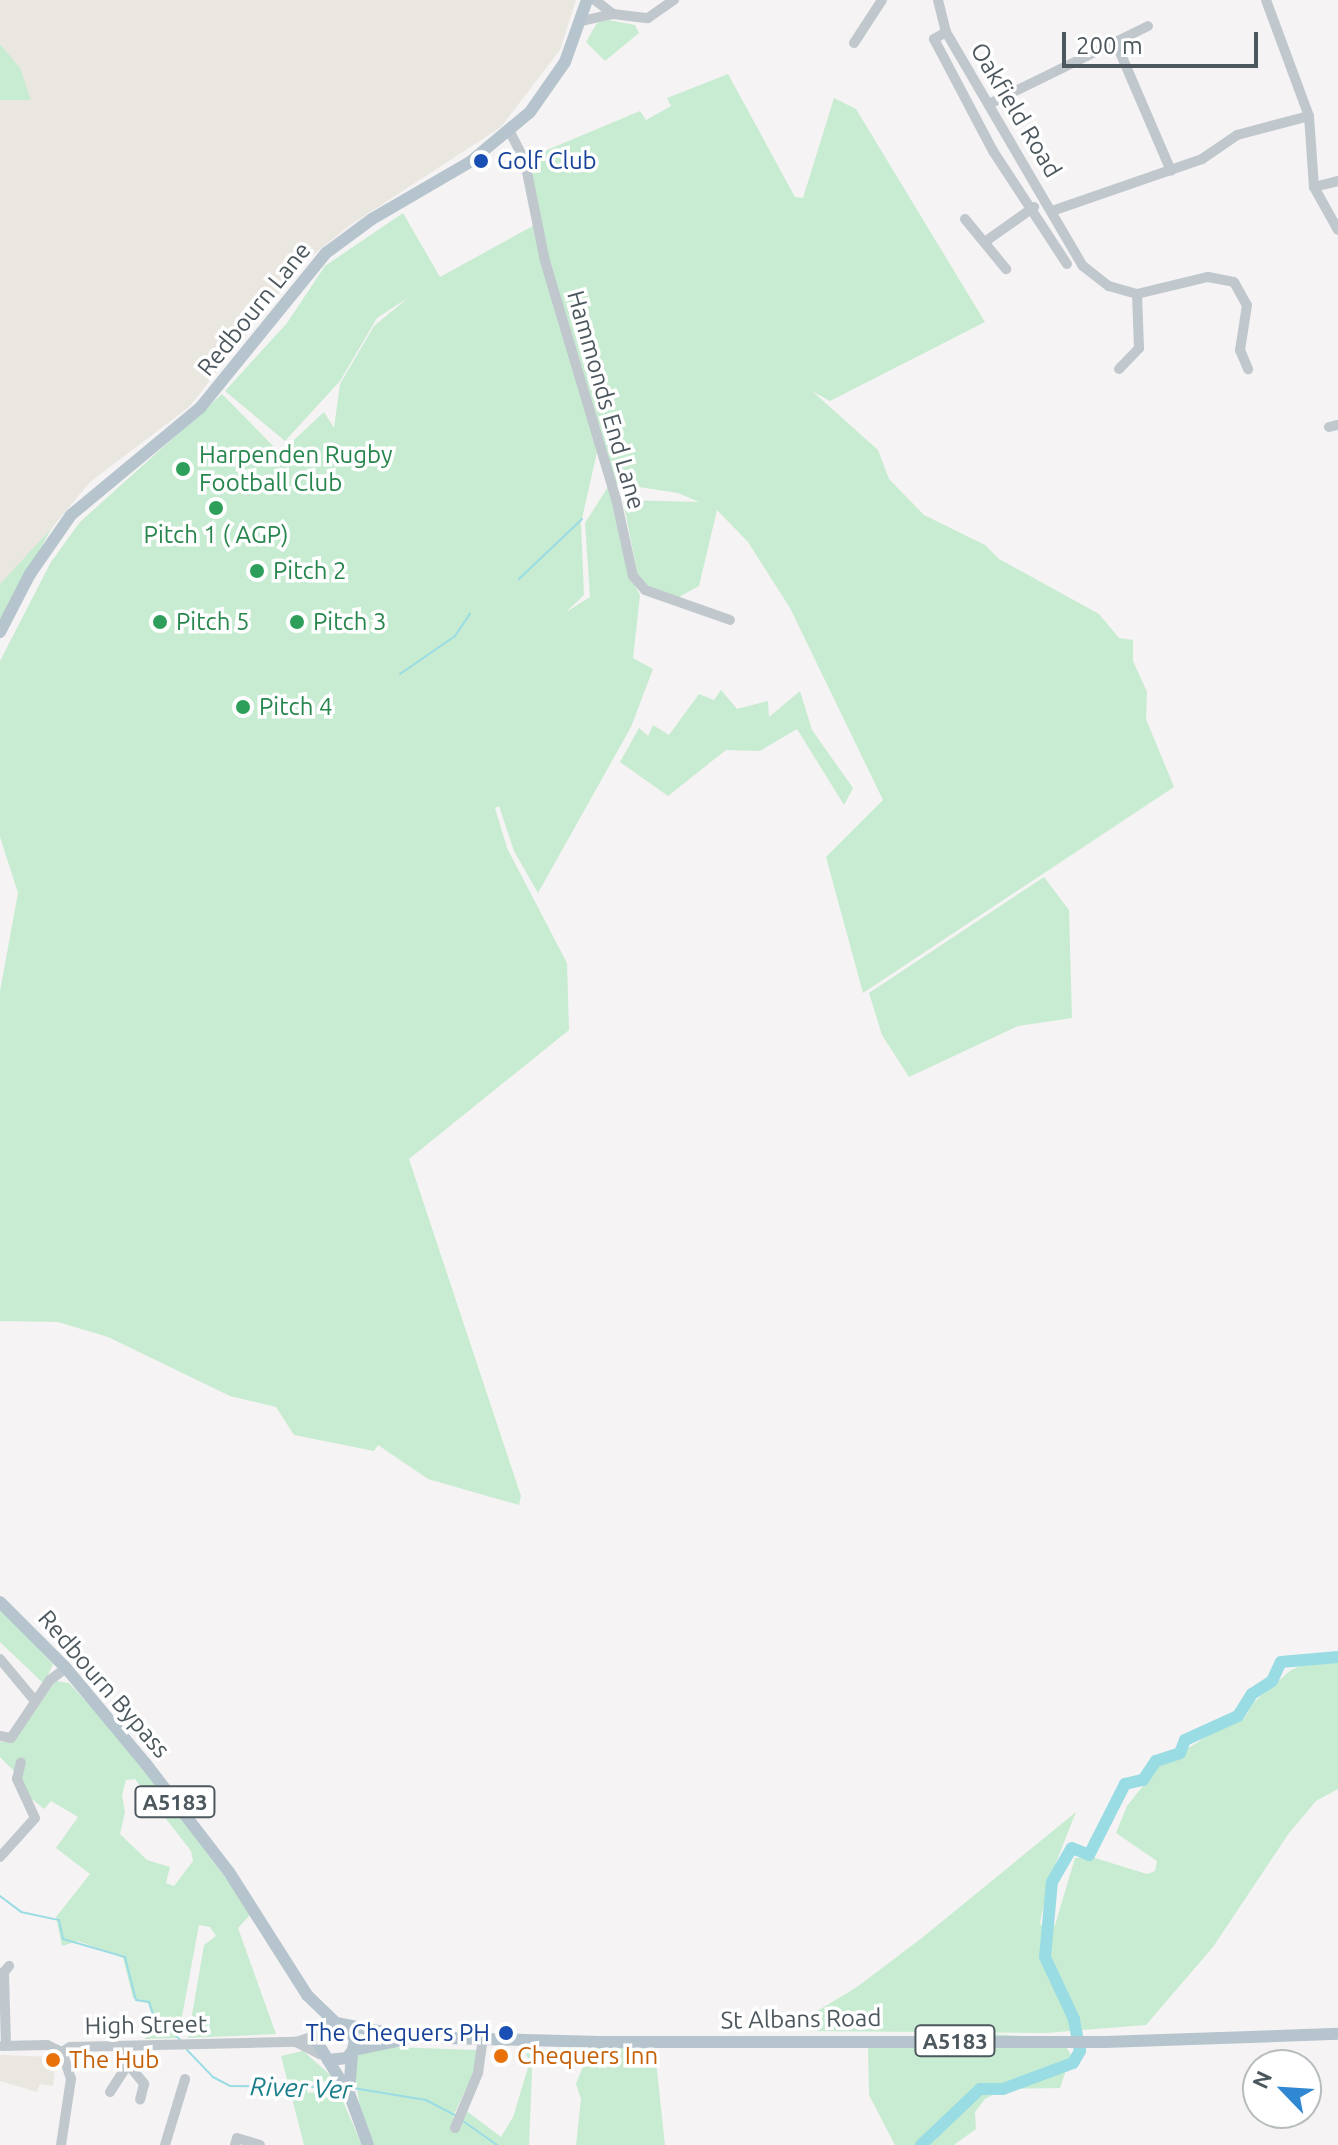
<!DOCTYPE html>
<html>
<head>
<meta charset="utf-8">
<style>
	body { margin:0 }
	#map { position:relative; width:1338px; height:2145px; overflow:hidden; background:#f5f3f3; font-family:Ubuntu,sans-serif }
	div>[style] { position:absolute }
	.commercial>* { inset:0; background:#eae7e1 }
	.green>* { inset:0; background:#c8ecd2 }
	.stream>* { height:2px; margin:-1px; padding:0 1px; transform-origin:1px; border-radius:1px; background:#9adce4 }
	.river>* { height:12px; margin:-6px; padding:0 6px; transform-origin:6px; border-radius:6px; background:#9adce4 }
	.minor>* { height:10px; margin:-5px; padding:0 5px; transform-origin:5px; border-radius:5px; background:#c0c8cd }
	.major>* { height:12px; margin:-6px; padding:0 6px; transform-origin:6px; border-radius:6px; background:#b6c4ce }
	.dots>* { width:22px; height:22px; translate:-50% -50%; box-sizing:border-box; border:4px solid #fff; border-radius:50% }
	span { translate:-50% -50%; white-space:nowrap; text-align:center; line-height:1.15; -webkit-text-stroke:7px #fff; paint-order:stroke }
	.shield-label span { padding:2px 6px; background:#fff; border:2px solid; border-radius:6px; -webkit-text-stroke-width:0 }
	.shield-label { font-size:22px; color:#4c585e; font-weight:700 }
	.street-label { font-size:24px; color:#4c585e }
	.transit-label { font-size:24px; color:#164399 }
	.left { translate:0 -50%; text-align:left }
	.right { translate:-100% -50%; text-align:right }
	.leisure-label { font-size:24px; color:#27864d }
	.food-label { font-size:24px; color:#c56008 }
	.water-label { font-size:26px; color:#1b7f8b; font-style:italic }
	.north { position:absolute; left:1242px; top:2049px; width:80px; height:80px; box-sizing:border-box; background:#fff; border:2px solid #b7bcbf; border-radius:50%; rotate:295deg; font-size:22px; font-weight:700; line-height:32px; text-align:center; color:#4c585e }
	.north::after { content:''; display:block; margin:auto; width:28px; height:36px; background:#3087d2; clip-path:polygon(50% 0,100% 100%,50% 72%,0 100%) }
	.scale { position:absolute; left:1062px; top:32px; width:196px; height:36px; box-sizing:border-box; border:4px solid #4c585e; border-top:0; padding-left:10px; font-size:24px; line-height:28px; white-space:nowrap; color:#4c585e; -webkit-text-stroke:6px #fff; paint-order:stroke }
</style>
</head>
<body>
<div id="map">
	<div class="commercial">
		<i style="clip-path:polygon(0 0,576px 0,560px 50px,501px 127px,349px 226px,302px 264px,189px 407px,90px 482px,51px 529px,0 625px)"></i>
		<i style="clip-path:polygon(0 2055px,56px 2057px,53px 2086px,40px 2084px,37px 2092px,0 2081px)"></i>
	</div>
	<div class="green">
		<i style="clip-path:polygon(608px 20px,635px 25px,639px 33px,605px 61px,586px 42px,597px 23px)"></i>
		<i style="clip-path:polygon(0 44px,20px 68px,31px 100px,0 100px)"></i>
		<i style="clip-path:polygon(728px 74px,795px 197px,803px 198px,834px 98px,856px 109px,985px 322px,830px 401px,812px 391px,878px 450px,889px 479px,924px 515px,985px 545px,999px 559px,1099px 614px,1119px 638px,1133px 640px,1133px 661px,1147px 692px,1146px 719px,1174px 787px,863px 993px,826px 857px,883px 800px,790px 608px,748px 542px,717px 510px,699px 586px,677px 598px,650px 590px,638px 577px,623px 500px,699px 502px,678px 493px,606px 482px,597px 452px,581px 523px,584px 595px,566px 612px,590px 597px,585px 523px,608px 487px,628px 573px,640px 595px,633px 658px,653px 669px,631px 727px,538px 893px,514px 851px,499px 806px,495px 808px,507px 848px,567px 963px,569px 1030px,409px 1159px,521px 1496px,519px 1505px,428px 1479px,378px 1445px,374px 1451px,294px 1435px,276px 1407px,230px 1396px,108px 1337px,58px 1322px,0 1321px,0 991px,18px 893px,0 837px,0 661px,51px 562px,80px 522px,222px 394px,280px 453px,324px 412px,334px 428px,340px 384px,374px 326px,409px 297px,377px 318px,340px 381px,285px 441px,225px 391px,287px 323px,325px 266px,403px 213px,440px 277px,540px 222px,528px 158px,640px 111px,646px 120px,671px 106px,667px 98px)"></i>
		<i style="clip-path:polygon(51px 529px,6px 612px,0 625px,0 584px)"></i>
		<i style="clip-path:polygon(721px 690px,737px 709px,768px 701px,769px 717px,800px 691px,812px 730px,853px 788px,844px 805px,797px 729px,760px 751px,726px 750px,668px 796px,620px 762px,639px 728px,648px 736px,653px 725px,669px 735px,699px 694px,714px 700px)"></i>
		<i style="clip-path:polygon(1044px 877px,1069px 910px,1072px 1018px,1018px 1026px,909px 1077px,882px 1035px,869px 993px)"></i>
		<i style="clip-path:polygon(0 1608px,53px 1664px,44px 1684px,0 1642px)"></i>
		<i style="clip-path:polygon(1338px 1661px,1338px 1789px,1316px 1801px,1289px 1833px,1213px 1947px,1146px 2025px,1045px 2033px,803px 2031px,799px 2022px,857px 1987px,923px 1937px,1076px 1812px,1049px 1880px,1040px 1923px,1046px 1933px,1055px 1925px,1075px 1858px,1095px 1858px,1147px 1874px,1155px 1871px,1157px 1861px,1116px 1833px,1127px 1806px,1158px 1767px,1222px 1727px,1244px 1719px,1254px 1702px,1291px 1670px,1307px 1663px)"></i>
		<i style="clip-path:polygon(evenodd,56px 1681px,69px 1683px,123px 1742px,252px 1913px,238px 1928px,276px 2034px,188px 2038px,204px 1945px,216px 1936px,210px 1927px,199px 1925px,178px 2038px,145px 2039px,154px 2022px,148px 2003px,133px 1998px,123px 1958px,78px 1941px,62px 1946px,56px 1917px,90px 1874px,56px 1848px,78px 1817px,51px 1801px,44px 1809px,27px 1795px,14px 1771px,0 1757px,0 1742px,13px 1742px,56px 1681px,135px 1779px,191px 1851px,193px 1861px,174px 1886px,166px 1883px,170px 1867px,147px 1860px,120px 1834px,125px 1812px,122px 1795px,126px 1780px,135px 1779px)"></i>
		<i style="clip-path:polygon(991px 2034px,1061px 2038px,1071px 2055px,1060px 2088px,1003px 2089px,985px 2099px,975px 2112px,976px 2129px,954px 2145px,895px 2145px,869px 2095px,868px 2045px,927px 2048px)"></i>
		<i style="clip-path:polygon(390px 2047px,478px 2050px,479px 2060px,453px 2117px,468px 2112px,501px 2137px,513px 2117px,530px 2061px,526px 2055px,533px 2047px,529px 2145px,374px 2145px,361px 2116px,354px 2066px,360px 2050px)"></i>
		<i style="clip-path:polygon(643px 2047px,655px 2052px,665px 2145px,576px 2145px,581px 2099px,576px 2084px,590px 2048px)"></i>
		<i style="clip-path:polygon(303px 2051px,336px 2080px,305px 2083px,308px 2093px,338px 2090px,362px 2145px,304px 2145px,281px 2056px)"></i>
	</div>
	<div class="stream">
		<i style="left:519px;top:579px;width:87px;rotate:-43.6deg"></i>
		<i style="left:400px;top:674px;width:67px;rotate:-34.6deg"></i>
		<i style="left:455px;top:636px;width:27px;rotate:-56deg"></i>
		<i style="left:0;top:1896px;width:26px;rotate:37deg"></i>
		<i style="left:21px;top:1912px;width:39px;rotate:12deg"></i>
		<i style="left:59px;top:1920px;width:19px;rotate:78deg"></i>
		<i style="left:63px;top:1939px;width:65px;rotate:16.2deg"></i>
		<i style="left:125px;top:1957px;width:44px;rotate:75.7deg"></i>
		<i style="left:136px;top:2000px;width:13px;rotate:9deg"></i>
		<i style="left:149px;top:2002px;width:28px;rotate:71deg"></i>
		<i style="left:158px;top:2028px;width:13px;rotate:9deg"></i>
		<i style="left:171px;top:2030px;width:15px;rotate:48deg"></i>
		<i style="left:187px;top:2050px;width:37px;rotate:46deg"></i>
		<i style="left:213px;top:2077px;width:19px;rotate:28deg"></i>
		<i style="left:230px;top:2086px;width:108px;rotate:0.5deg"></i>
		<i style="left:353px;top:2088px;width:74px;rotate:9.3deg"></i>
		<i style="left:426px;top:2100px;width:34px;rotate:28deg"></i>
		<i style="left:463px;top:2121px;width:42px;rotate:35.2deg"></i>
	</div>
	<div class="river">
		<i style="left:921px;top:2145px;width:81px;rotate:-43.5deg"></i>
		<i style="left:980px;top:2089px;width:23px"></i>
		<i style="left:1003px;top:2089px;width:75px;rotate:-20.4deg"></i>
		<i style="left:1073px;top:2063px;width:14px;rotate:-60deg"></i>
		<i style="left:1080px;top:2051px;width:33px;rotate:-101deg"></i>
		<i style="left:1074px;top:2019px;width:68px;rotate:-115.1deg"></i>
		<i style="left:1045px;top:1957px;width:75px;rotate:-84.7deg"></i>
		<i style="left:1052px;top:1882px;width:39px;rotate:-60deg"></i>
		<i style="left:1072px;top:1848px;width:18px;rotate:22deg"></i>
		<i style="left:1089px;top:1855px;width:80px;rotate:-63.1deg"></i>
		<i style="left:1125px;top:1784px;width:18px;rotate:-13deg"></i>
		<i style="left:1143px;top:1780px;width:23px;rotate:-56deg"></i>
		<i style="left:1156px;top:1761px;width:25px;rotate:-18deg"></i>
		<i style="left:1180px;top:1753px;width:14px;rotate:-69deg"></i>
		<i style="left:1185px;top:1740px;width:58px;rotate:-24.4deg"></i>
		<i style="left:1238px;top:1716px;width:26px;rotate:-58deg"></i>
		<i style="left:1252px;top:1694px;width:24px;rotate:-33deg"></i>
		<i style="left:1272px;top:1681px;width:21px;rotate:-65deg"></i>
		<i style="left:1281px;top:1662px;width:57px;rotate:-5deg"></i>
	</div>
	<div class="minor">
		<i style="left:595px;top:0;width:23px;rotate:38deg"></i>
		<i style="left:938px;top:0;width:33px;rotate:76deg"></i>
		<i style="left:946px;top:32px;width:271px;rotate:59.7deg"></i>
		<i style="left:1083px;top:266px;width:33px;rotate:38deg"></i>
		<i style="left:1109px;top:286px;width:29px;rotate:16deg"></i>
		<i style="left:1137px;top:294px;width:73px;rotate:-13.5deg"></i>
		<i style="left:1208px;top:277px;width:26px;rotate:11deg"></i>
		<i style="left:1234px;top:282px;width:26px;rotate:61deg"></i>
		<i style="left:1247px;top:305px;width:46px;rotate:98.8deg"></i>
		<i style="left:1240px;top:350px;width:21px;rotate:67deg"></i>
		<i style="left:1266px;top:0;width:124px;rotate:69.7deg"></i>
		<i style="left:1309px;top:116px;width:71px;rotate:86deg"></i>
		<i style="left:1314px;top:187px;width:49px;rotate:60.8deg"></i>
		<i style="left:582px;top:21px;width:32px;rotate:-13deg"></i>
		<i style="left:613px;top:14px;width:35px;rotate:7deg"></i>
		<i style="left:648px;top:18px;width:32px;rotate:-35deg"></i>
		<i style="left:946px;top:32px;width:14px;rotate:150deg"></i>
		<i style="left:934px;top:39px;width:127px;rotate:62.2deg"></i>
		<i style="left:993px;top:151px;width:135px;rotate:56.8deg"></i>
		<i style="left:854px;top:43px;width:51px;rotate:-56.9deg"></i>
		<i style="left:1116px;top:43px;width:139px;rotate:66.7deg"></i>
		<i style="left:989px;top:104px;width:177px;rotate:-26.1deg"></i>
		<i style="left:510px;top:132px;width:34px;rotate:63deg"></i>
		<i style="left:525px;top:162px;width:101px;rotate:78.6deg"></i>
		<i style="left:545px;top:261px;width:248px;rotate:73.4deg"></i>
		<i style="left:616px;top:499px;width:79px;rotate:77.6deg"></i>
		<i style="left:633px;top:576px;width:18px;rotate:49deg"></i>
		<i style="left:645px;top:590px;width:90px;rotate:19.4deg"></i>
		<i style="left:1314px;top:187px;width:25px;rotate:-14deg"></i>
		<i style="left:1052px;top:211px;width:159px;rotate:-19.1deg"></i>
		<i style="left:1202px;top:159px;width:42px;rotate:-34.4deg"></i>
		<i style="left:1237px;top:135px;width:74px;rotate:-14.8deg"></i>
		<i style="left:965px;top:219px;width:65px;rotate:50.6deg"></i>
		<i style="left:986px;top:241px;width:59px;rotate:-35.3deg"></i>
		<i style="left:1119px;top:369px;width:29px;rotate:-46deg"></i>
		<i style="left:1139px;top:348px;width:54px;rotate:-92.1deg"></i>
		<i style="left:1329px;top:427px;width:9px;rotate:-13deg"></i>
		<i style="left:0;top:1659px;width:55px;rotate:50.2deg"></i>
		<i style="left:0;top:1736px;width:11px;rotate:10deg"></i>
		<i style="left:11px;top:1738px;width:70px;rotate:-56.1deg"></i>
		<i style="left:50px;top:1680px;width:20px;rotate:-37deg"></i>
		<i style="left:0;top:1857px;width:52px;rotate:-48.1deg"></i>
		<i style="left:35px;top:1818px;width:43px;rotate:-114.8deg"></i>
		<i style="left:17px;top:1779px;width:17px;rotate:-77deg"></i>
		<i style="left:296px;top:2042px;width:27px;rotate:27deg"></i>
		<i style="left:6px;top:2045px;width:73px;rotate:-91.6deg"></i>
		<i style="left:4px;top:1972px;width:8px;rotate:-50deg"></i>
		<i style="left:2px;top:2046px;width:45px;rotate:-1.3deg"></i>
		<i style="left:47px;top:2045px;width:17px;rotate:25deg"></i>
		<i style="left:128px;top:2047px;width:17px;rotate:90deg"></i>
		<i style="left:128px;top:2064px;width:26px;rotate:51deg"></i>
		<i style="left:144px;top:2084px;width:16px;rotate:104deg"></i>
		<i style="left:62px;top:2052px;width:9px;rotate:-32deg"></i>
		<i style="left:70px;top:2047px;width:226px;rotate:-1.3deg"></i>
		<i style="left:296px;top:2042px;width:23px;rotate:-18deg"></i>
		<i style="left:110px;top:2092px;width:33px;rotate:-57deg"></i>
		<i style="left:455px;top:2128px;width:60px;rotate:-67.3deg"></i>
		<i style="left:478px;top:2073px;width:34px;rotate:-82deg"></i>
		<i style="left:61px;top:2145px;width:67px;rotate:-81.4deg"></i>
		<i style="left:71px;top:2079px;width:28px;rotate:-108deg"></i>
		<i style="left:165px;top:2145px;width:69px;rotate:-73.1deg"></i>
		<i style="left:235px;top:2145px;width:7px;rotate:-74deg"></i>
		<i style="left:237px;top:2138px;width:24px;rotate:17deg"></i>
	</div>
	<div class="major">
		<i style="left:0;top:632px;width:65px;rotate:-62.7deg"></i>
		<i style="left:30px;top:574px;width:72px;rotate:-55.2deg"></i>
		<i style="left:71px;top:515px;width:168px;rotate:-39.7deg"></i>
		<i style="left:200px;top:408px;width:200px;rotate:-50.9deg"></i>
		<i style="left:326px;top:253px;width:57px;rotate:-36.5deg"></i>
		<i style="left:372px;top:219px;width:113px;rotate:-30.2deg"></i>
		<i style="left:470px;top:162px;width:78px;rotate:-39.8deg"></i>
		<i style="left:530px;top:112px;width:61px;rotate:-55deg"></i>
		<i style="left:565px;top:62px;width:66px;rotate:-70.5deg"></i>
		<i style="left:0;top:1602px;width:93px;rotate:45deg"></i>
		<i style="left:66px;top:1668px;width:125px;rotate:50.2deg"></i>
		<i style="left:146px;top:1764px;width:136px;rotate:52.5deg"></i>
		<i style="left:229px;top:1872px;width:146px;rotate:57.6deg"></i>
		<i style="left:307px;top:1995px;width:40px;rotate:44deg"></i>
		<i style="left:346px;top:2026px;width:16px;rotate:55deg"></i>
		<i style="left:355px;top:2039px;width:11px;rotate:100deg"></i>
		<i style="left:353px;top:2050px;width:10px;rotate:127deg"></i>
		<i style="left:347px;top:2058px;width:19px;rotate:174deg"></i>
		<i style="left:328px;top:2060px;width:23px;rotate:-121deg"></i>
		<i style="left:316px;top:2040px;width:17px;rotate:-57deg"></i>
		<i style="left:325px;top:2026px;width:11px;rotate:-15deg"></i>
		<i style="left:336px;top:2023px;width:74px;rotate:10.9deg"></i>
		<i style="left:409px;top:2037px;width:191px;rotate:1.5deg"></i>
		<i style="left:600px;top:2042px;width:505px"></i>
		<i style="left:1105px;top:2042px;width:233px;rotate:-2deg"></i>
		<i style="left:353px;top:2050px;width:54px;rotate:-11.7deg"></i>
		<i style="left:328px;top:2060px;width:39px;rotate:58deg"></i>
		<i style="left:349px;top:2093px;width:55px;rotate:69.9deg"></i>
		<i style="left:349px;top:2093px;width:40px;rotate:-85.7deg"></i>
	</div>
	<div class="dots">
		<i style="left:481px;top:161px;background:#1a4fb4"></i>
		<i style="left:183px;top:469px;background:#2e9e5b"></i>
		<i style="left:216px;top:508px;background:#2e9e5b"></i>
		<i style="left:257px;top:571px;background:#2e9e5b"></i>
		<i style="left:160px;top:622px;background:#2e9e5b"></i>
		<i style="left:297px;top:622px;background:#2e9e5b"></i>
		<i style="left:243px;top:707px;background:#2e9e5b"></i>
		<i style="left:506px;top:2033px;background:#1a4fb4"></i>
		<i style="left:501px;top:2056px;background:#e8710a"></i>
		<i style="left:53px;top:2060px;background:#e8710a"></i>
	</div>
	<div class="shield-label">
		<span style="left:175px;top:1802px">A5183</span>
		<span style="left:955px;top:2041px">A5183</span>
	</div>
	<div class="street-label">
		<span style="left:1016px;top:110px;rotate:59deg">Oakfield Road</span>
		<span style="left:254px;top:309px;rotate:-51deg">Redbourn Lane</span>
		<span style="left:606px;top:400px;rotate:74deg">Hammonds End Lane</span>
		<span style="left:104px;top:1684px;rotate:49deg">Redbourn Bypass</span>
		<span style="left:801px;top:2019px;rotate:-1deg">St Albans Road</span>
		<span style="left:146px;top:2025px;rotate:-1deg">High Street</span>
	</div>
	<div class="transit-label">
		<span class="left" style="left:497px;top:161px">Golf Club</span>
		<span class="right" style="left:490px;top:2033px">The Chequers PH</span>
	</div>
	<div class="leisure-label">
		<span class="left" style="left:199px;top:469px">Harpenden Rugby<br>Football Club</span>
		<span style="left:216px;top:535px">Pitch 1 ( AGP)</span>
		<span class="left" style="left:273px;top:571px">Pitch 2</span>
		<span class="left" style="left:176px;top:622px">Pitch 5</span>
		<span class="left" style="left:313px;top:622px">Pitch 3</span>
		<span class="left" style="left:259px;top:707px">Pitch 4</span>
	</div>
	<div class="food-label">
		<span class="left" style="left:517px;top:2056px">Chequers Inn</span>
		<span class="left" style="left:69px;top:2060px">The Hub</span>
	</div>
	<div class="water-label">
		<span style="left:301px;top:2088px;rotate:2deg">River Ver</span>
	</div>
	<div class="north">N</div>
	<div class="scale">200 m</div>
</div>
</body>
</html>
